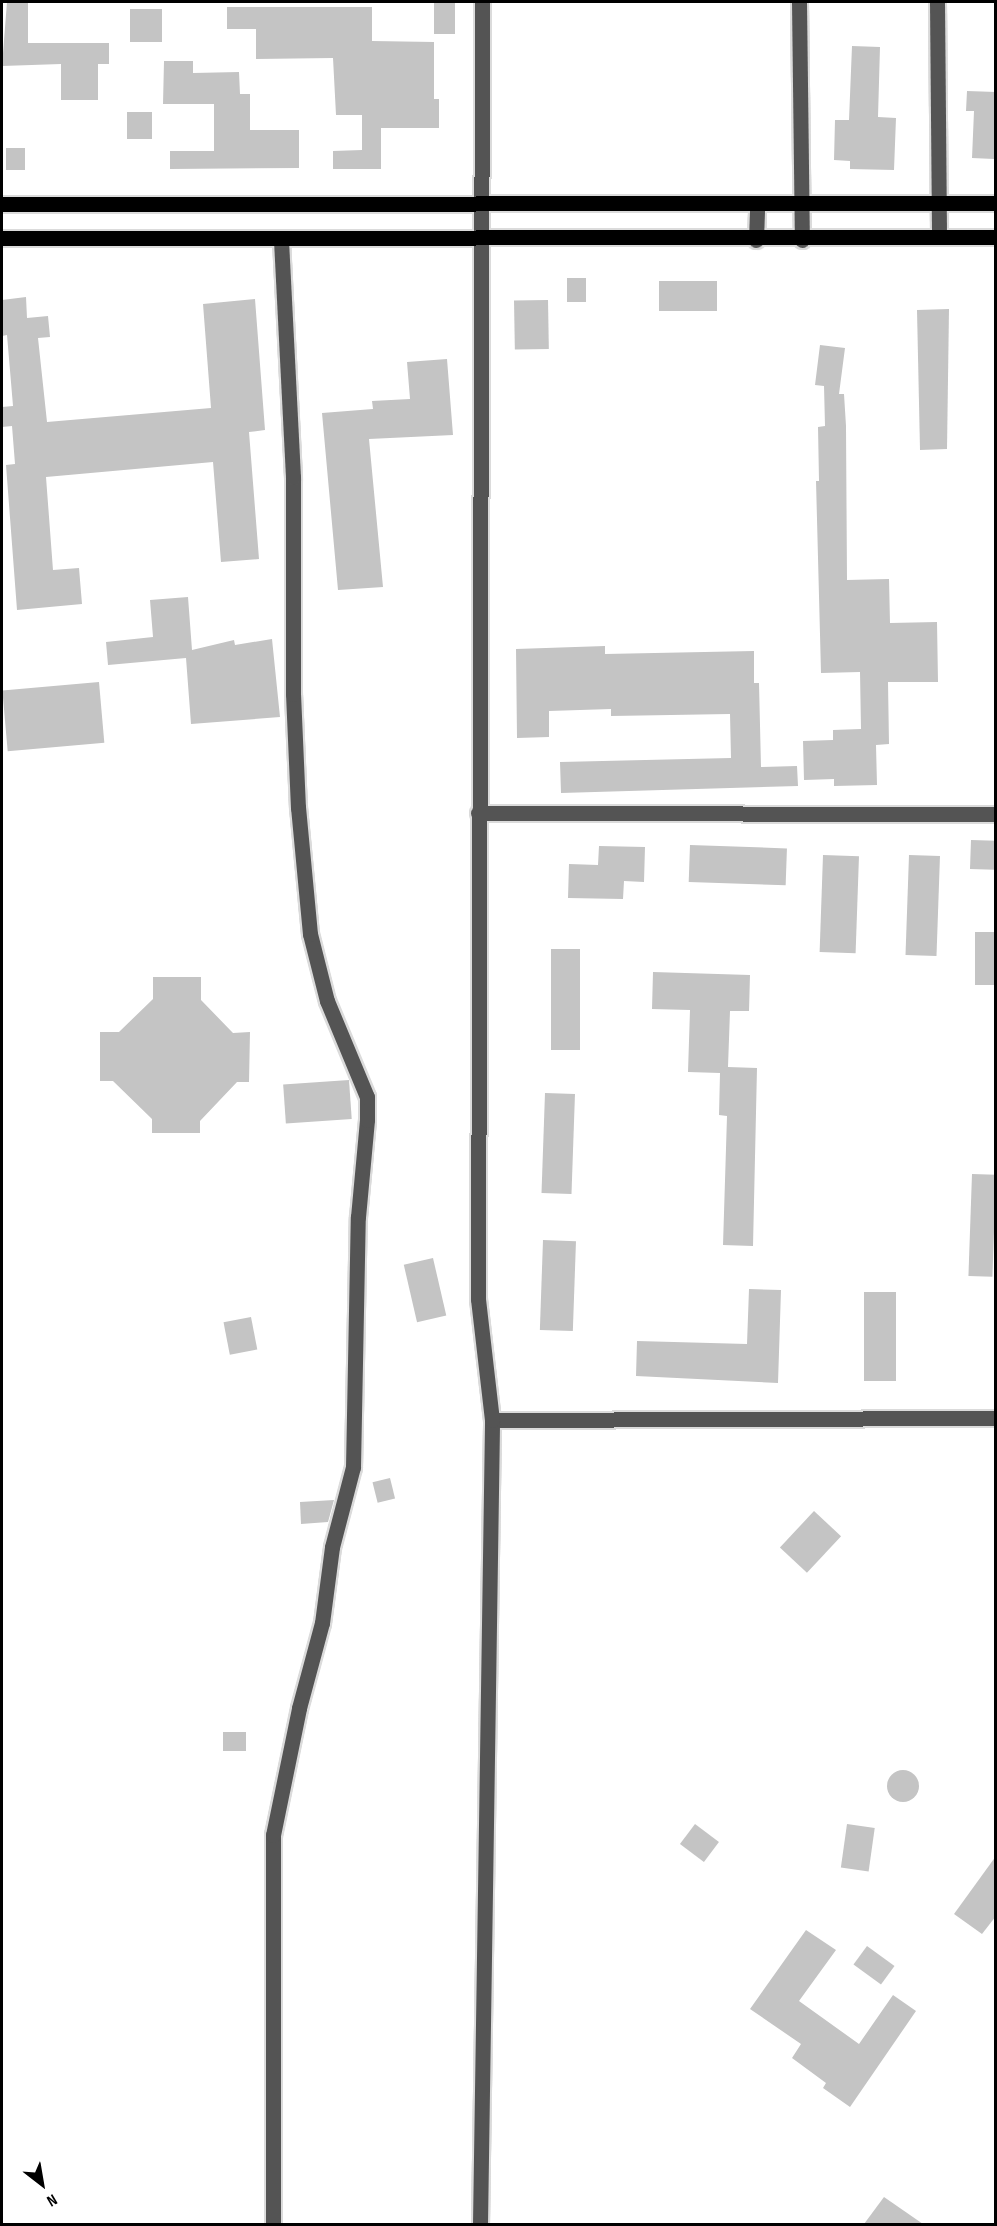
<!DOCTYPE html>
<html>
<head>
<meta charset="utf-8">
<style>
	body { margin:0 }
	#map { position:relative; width:997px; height:2226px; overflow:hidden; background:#fff; font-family:"Sofia Sans Condensed",sans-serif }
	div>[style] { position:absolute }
	.building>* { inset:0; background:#c4c4c4; transform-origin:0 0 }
	.round { border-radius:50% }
	.roads { filter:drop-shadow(2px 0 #dbdbdb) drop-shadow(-2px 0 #dbdbdb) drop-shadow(0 2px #dbdbdb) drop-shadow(0 -2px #dbdbdb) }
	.minor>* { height:15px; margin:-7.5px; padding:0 7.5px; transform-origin:7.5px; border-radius:7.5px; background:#545454 }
	.major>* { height:15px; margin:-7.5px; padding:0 7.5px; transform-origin:7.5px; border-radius:7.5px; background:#000 }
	span { translate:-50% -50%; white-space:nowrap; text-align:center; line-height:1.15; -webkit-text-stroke:5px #fff; paint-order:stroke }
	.frame { position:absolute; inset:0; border:3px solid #000; pointer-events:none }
	.north { position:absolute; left:12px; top:2154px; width:60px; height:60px; -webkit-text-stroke:4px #fff; paint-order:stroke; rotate:149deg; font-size:16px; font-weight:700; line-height:24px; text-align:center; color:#000 }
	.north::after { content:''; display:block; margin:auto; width:21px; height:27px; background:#000; clip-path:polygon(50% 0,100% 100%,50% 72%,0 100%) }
</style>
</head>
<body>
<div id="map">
	<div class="building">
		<i style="clip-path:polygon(7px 2px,28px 2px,28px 43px,109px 43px,109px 64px,98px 64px,98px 100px,61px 100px,61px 64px,2px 66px)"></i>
		<i style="left:434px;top:2px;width:21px;height:32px"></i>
		<i style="clip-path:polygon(227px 7px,372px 7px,372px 41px,434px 42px,434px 99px,439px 99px,439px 128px,381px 128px,381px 169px,333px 169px,333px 151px,362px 150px,362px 115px,336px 115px,333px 58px,256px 59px,256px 29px,227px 29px)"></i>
		<i style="left:130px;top:9px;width:32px;height:33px"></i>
		<i style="clip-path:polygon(852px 46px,880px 47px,878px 117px,896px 118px,894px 170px,850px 169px,850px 161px,834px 160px,835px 120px,849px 120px)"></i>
		<i style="clip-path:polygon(164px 61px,193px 61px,193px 73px,239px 72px,240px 94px,250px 94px,250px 130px,299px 130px,299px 168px,170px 169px,170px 151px,214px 151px,214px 104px,163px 104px)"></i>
		<i style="clip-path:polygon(967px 91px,996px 92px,994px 159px,972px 158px,974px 111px,966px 111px)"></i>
		<i style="left:127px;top:112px;width:25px;height:27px"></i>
		<i style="left:6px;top:148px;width:19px;height:22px"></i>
		<i style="left:567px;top:278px;width:19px;height:24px"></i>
		<i style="left:717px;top:281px;width:30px;height:58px;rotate:90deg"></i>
		<i style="clip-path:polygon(26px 297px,27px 318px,48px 316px,50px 337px,38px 338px,47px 422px,211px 408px,203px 304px,255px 299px,265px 430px,249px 432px,259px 559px,221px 562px,213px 462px,46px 477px,53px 570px,79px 568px,82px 604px,17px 610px,6px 465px,15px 464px,12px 426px,2px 427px,2px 407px,13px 406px,7px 335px,2px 336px,2px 300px)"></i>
		<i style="left:548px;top:300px;width:49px;height:34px;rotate:89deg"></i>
		<i style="clip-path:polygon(949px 309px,947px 449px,920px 450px,917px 310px)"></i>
		<i style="clip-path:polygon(820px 345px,845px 348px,839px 394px,844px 394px,846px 426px,847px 580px,889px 579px,890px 623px,937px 622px,938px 682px,888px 682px,889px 744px,876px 745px,877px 785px,834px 786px,834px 779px,804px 780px,803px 741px,833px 740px,833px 730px,861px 729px,860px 672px,821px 673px,816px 481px,819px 481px,818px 427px,825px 426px,824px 386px,815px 385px)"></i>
		<i style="clip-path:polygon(447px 359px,453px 435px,369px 439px,383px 587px,338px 590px,322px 413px,373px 409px,372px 401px,410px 399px,407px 362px)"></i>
		<i style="clip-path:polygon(188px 597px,192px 650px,234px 640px,235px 645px,272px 639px,280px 717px,191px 724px,186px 658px,108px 665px,106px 642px,153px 637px,150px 600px)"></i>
		<i style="clip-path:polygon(605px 646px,605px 654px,754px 651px,754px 683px,759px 683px,761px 767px,797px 766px,798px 786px,561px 793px,560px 762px,731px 758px,730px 714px,611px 716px,611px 709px,549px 711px,549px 737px,517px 738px,516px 649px)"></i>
		<i style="left:99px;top:682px;width:61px;height:97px;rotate:85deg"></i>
		<i style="left:971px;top:840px;width:25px;height:29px;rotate:2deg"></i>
		<i style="left:690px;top:845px;width:97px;height:37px;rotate:2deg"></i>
		<i style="clip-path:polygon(599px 846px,645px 847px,644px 882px,624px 881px,623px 899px,568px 898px,569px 864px,598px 865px)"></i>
		<i style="left:823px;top:855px;width:36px;height:97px;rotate:2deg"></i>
		<i style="left:909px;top:855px;width:31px;height:100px;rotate:2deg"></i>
		<i style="left:975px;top:932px;width:21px;height:53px"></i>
		<i style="left:551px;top:949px;width:29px;height:101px"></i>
		<i style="clip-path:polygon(653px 972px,750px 975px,749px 1011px,730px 1011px,728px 1067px,757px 1068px,753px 1246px,723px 1245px,727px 1116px,719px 1115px,720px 1073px,688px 1072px,690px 1010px,652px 1009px)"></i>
		<i style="clip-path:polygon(153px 977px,201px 977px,201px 1000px,233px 1033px,250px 1032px,249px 1082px,237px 1082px,200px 1121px,200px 1133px,152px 1133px,152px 1119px,113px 1081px,100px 1081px,100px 1032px,119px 1032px,153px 999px)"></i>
		<i style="left:349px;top:1080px;width:39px;height:66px;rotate:86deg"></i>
		<i style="left:545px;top:1093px;width:30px;height:100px;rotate:2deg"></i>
		<i style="left:972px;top:1174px;width:24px;height:102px;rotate:2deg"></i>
		<i style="left:543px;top:1240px;width:33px;height:90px;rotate:2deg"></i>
		<i style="left:433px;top:1258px;width:59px;height:30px;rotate:77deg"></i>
		<i style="clip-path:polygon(749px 1289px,781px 1290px,778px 1383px,636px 1376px,637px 1341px,747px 1344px)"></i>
		<i style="left:864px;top:1292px;width:32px;height:89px"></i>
		<i style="left:251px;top:1317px;width:33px;height:28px;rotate:79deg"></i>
		<i style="left:390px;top:1478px;width:21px;height:18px;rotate:76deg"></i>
		<i style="clip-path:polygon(334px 1500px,328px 1522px,301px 1524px,300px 1502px)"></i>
		<i style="left:814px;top:1511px;width:37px;height:50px;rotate:43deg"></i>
		<i style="left:223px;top:1732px;width:23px;height:19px"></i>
		<i class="round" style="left:887px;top:1770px;width:32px;height:32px"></i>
		<i style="left:695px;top:1824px;width:30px;height:25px;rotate:37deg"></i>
		<i style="left:847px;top:1824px;width:28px;height:44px;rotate:8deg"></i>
		<i style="clip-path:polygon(996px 1856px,996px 1916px,982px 1934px,954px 1914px)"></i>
		<i style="clip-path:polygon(806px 1930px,836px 1950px,799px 2001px,859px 2044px,893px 1995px,916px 2011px,850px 2107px,823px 2088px,826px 2083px,792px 2058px,801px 2044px,750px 2009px)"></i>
		<i style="left:867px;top:1946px;width:34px;height:23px;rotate:36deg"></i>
		<i style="clip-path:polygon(884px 2197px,923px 2224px,864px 2224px)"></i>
	</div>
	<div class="roads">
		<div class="minor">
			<i style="left:799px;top:2px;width:238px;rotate:89.3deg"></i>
			<i style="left:937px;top:2px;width:235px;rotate:89.5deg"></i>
			<i style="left:756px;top:240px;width:35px;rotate:-88deg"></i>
			<i style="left:478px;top:813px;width:518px;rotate:0.11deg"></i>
			<i style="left:492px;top:1420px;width:504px;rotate:-0.23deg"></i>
			<i style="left:273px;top:2224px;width:389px;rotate:-90deg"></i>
			<i style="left:273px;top:1835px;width:130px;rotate:-78.4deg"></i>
			<i style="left:299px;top:1708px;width:88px;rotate:-74.9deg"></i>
			<i style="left:322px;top:1623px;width:77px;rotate:-82.5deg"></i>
			<i style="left:332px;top:1547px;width:83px;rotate:-75.3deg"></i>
			<i style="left:353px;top:1467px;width:250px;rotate:-88.9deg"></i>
			<i style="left:358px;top:1217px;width:97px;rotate:-84.7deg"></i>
			<i style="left:367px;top:1120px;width:23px;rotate:-90deg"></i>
			<i style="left:367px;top:1097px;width:104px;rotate:-112.6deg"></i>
			<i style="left:327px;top:1001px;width:69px;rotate:-104.2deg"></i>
			<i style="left:310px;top:934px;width:127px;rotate:-95.4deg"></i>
			<i style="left:298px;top:808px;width:114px;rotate:-92.5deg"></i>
			<i style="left:293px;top:694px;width:217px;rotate:-90deg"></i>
			<i style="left:293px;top:477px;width:239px;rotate:-92.9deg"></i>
			<i style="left:480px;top:2224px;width:804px;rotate:-89.14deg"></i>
			<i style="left:492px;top:1420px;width:122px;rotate:-96.6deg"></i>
			<i style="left:478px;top:1299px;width:1297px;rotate:-89.82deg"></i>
		</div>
		<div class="major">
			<i style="left:2px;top:204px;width:994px;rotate:-0.06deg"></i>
			<i style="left:2px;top:238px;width:994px;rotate:-0.06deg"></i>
		</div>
	</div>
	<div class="frame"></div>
	<div class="north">N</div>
</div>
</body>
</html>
